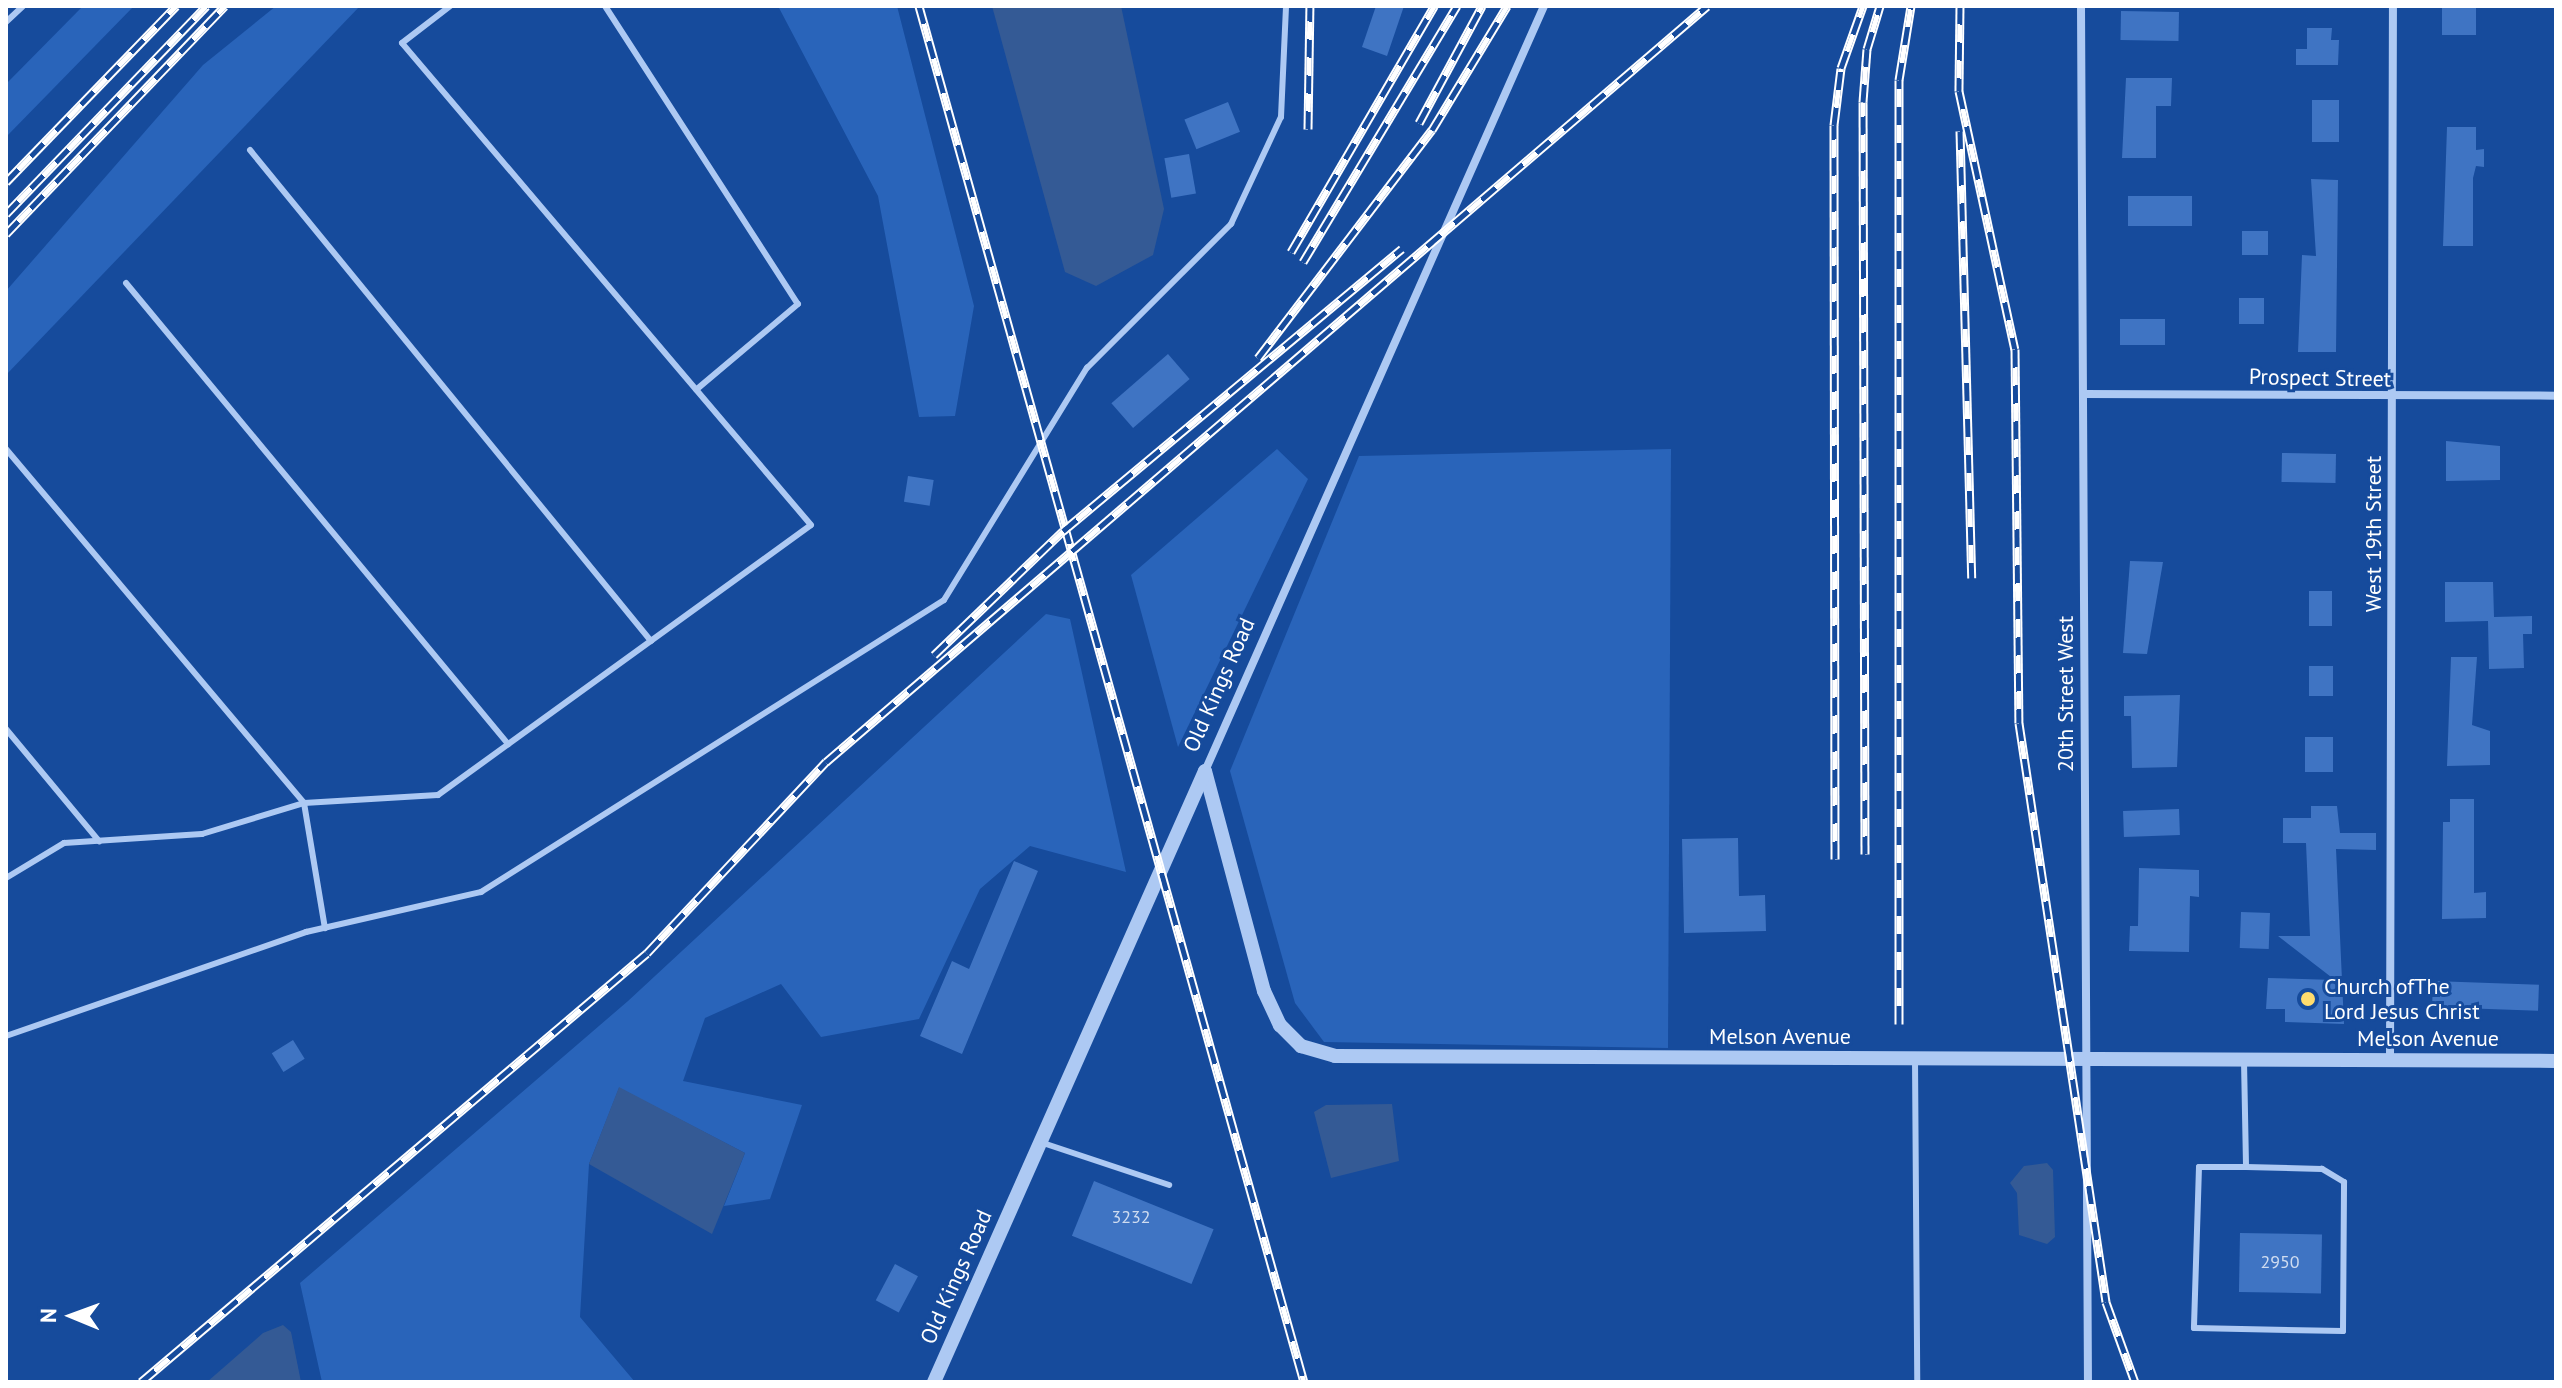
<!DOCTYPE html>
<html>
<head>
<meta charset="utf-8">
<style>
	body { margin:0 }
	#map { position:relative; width:2562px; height:1388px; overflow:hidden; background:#164b9c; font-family:"PT Sans",sans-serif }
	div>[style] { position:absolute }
	.green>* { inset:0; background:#2964ba }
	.water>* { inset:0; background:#345a95 }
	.building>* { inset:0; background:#3f74c3; transform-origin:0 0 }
	.service>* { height:6px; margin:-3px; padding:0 3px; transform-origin:3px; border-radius:3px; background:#adc9f3 }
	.minor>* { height:8px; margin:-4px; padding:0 4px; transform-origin:4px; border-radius:4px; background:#adc9f3 }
	.tertiary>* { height:14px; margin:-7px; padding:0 7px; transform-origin:7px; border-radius:7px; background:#adc9f3 }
	.rail>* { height:9px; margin-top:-4.5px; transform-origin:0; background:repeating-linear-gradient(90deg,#164b9c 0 18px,#fff 0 36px); box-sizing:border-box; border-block:2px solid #fff }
	.dots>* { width:22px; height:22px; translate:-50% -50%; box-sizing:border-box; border:4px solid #164b9c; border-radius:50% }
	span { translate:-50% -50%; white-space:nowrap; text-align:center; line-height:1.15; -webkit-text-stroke:6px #164b9c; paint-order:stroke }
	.number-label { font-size:18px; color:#cfdcf0 }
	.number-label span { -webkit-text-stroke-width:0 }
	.street-label { font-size:22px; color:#fff }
	.poi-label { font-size:22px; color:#fff }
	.left { translate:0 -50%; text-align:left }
	.frame { position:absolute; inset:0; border:8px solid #fff; pointer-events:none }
	.north { position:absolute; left:32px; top:1276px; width:80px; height:80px; -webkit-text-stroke:6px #164b9c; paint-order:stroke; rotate:271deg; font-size:22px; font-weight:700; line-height:32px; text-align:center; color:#fff }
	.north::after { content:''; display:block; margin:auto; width:28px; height:36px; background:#fff; clip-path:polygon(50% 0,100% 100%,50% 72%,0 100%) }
</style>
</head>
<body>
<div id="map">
	<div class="green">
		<i style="clip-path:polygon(83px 6px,134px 6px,6px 137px,6px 84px)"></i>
		<i style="clip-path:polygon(276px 6px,360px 6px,6px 375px,6px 291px,203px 65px)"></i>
		<i style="clip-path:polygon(778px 6px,897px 6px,974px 306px,955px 416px,919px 417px,878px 196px)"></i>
		<i style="clip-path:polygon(1277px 449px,1308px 479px,1178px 747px,1131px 575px)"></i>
		<i style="clip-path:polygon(1671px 449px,1668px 1048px,1324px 1042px,1295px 1003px,1230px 771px,1359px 456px)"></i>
		<i style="clip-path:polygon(1046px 614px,1070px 619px,1126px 872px,1030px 846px,980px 889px,919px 1019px,821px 1037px,781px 984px,705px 1018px,683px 1081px,802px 1105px,770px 1199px,724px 1206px,745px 1153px,619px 1088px,589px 1164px,580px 1317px,635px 1382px,322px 1382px,300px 1283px,628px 1001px)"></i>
	</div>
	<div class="water">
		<i style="clip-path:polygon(992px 6px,1121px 6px,1164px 209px,1153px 255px,1096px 286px,1065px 272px)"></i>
		<i style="clip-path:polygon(619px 1087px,745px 1153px,712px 1234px,589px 1164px)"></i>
		<i style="clip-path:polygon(1392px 1104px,1399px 1161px,1331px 1178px,1314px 1112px,1326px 1105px)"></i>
		<i style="clip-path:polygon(2047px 1163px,2053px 1170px,2055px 1237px,2047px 1244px,2019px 1235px,2017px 1193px,2010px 1183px,2024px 1166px)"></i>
		<i style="clip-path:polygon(283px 1325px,291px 1332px,301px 1382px,207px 1382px,263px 1333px)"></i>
	</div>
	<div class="building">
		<i style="clip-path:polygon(1376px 6px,1404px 6px,1387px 56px,1362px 47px)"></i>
		<i style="left:2442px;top:6px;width:34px;height:29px"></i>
		<i style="left:2121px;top:11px;width:58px;height:29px;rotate:1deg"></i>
		<i style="clip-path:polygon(2307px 28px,2332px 28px,2331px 40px,2339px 40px,2338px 65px,2296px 65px,2296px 49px,2307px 49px)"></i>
		<i style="clip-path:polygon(2126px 78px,2172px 78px,2171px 106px,2156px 106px,2156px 158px,2122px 158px)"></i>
		<i style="left:2312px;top:100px;width:27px;height:42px"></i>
		<i style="left:1228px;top:102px;width:32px;height:47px;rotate:68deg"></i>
		<i style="clip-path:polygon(2447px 127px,2476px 127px,2476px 150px,2484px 149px,2484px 167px,2476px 166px,2473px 178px,2473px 246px,2443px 246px)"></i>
		<i style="left:1189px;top:154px;width:40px;height:25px;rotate:80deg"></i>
		<i style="clip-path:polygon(2311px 179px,2338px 180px,2336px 352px,2298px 352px,2302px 255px,2316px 256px)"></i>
		<i style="left:2128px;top:196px;width:64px;height:30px"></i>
		<i style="left:2242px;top:231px;width:26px;height:24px"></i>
		<i style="left:2239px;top:298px;width:25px;height:26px"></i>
		<i style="left:2120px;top:319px;width:45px;height:26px"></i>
		<i style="left:1168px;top:354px;width:33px;height:75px;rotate:49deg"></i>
		<i style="clip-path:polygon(2446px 441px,2500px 446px,2500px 480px,2446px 481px)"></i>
		<i style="left:2282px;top:453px;width:54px;height:29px;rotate:1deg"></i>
		<i style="left:908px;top:476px;width:26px;height:26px;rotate:9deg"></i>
		<i style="clip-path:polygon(2130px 561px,2163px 562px,2147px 654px,2123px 653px)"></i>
		<i style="clip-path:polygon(2445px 582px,2493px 582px,2494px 617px,2532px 616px,2532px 634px,2523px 634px,2524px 668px,2489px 669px,2488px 621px,2445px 622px)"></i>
		<i style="left:2309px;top:591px;width:23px;height:35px"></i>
		<i style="clip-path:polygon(2451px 657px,2477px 657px,2472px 725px,2490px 731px,2490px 765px,2447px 766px)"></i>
		<i style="left:2309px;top:666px;width:24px;height:30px"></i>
		<i style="clip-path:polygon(2180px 695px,2177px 767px,2132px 768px,2131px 716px,2124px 716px,2124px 696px)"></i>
		<i style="left:2305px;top:737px;width:28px;height:35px"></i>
		<i style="clip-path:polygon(2450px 799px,2474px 799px,2474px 893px,2486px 892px,2486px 918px,2442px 919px,2443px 822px,2450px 822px)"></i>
		<i style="clip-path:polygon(2311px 806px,2337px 806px,2340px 833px,2376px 833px,2376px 850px,2336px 849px,2344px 1024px,2285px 1022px,2285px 1009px,2266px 1009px,2268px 978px,2335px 980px,2278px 936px,2310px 936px,2306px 843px,2283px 843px,2283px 818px,2311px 818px)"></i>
		<i style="left:2179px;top:809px;width:26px;height:56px;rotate:88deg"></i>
		<i style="clip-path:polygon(1738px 838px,1739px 896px,1765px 895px,1766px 931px,1684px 933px,1682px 839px)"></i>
		<i style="clip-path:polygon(1014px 861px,1038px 871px,962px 1054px,920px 1036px,952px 961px,969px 969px)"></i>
		<i style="clip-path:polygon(2139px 868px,2199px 870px,2199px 897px,2190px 896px,2189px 952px,2129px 951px,2130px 926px,2138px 926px)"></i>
		<i style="left:2241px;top:912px;width:29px;height:36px;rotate:2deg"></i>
		<i style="left:2433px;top:981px;width:106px;height:26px;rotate:2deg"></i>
		<i style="left:293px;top:1040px;width:22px;height:25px;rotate:58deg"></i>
		<i style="left:1094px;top:1181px;width:129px;height:59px;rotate:22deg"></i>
		<i style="left:2240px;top:1233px;width:82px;height:59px;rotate:1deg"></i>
		<i style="left:895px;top:1264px;width:26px;height:41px;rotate:28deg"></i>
	</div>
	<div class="service">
		<i style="left:605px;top:6px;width:355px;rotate:57.1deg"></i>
		<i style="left:798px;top:304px;width:133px;rotate:139.9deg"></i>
		<i style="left:6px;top:22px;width:23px;rotate:-43deg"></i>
		<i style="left:250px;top:150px;width:634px;rotate:50.76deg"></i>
		<i style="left:126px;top:283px;width:599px;rotate:50.35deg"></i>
		<i style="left:6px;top:449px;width:463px;rotate:49.9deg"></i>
		<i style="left:304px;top:803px;width:127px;rotate:80.5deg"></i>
		<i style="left:6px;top:729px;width:146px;rotate:50.3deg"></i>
		<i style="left:6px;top:878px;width:68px;rotate:-31.1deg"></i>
		<i style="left:64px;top:843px;width:138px;rotate:-3.7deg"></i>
		<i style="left:202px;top:834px;width:107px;rotate:-16.9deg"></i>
		<i style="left:304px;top:803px;width:134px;rotate:-3.4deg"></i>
		<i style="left:438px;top:795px;width:460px;rotate:-35.9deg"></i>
		<i style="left:811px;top:525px;width:632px;rotate:-130.32deg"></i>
		<i style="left:402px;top:43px;width:61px;rotate:-37.6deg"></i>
		<i style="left:6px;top:1036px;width:318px;rotate:-19.1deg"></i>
		<i style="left:306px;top:932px;width:180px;rotate:-12.9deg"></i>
		<i style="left:481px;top:892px;width:547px;rotate:-32.24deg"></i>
		<i style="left:944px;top:600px;width:273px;rotate:-58.4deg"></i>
		<i style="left:1087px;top:368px;width:204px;rotate:-45deg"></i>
		<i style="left:1231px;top:224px;width:118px;rotate:-65deg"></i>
		<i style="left:1281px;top:117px;width:111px;rotate:-87.4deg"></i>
		<i style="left:1915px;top:1059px;width:323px;rotate:89.6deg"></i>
		<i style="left:2244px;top:1061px;width:106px;rotate:88.9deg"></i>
		<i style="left:2246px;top:1167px;width:47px;rotate:180deg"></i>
		<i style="left:2199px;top:1167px;width:161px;rotate:91.8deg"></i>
		<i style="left:2194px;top:1328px;width:149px;rotate:1.2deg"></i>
		<i style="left:2343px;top:1331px;width:149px;rotate:-89.6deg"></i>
		<i style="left:2344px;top:1182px;width:26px;rotate:-149deg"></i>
		<i style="left:2322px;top:1169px;width:76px;rotate:-178.5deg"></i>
		<i style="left:1043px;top:1143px;width:133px;rotate:18.4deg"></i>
	</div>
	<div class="minor">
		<i style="left:2081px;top:6px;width:1376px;rotate:89.71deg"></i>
		<i style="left:2083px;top:394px;width:473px;rotate:0.2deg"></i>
		<i style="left:1205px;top:771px;width:837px;rotate:-66.1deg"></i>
		<i style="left:2390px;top:1061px;width:1055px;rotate:-89.84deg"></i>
	</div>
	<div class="tertiary">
		<i style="left:1205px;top:771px;width:228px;rotate:75deg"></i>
		<i style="left:1264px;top:991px;width:38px;rotate:65deg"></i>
		<i style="left:1280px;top:1025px;width:30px;rotate:45deg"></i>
		<i style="left:1301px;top:1046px;width:35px;rotate:16deg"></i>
		<i style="left:1335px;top:1056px;width:1221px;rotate:0.23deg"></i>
		<i style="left:934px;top:1382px;width:668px;rotate:-66.08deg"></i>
	</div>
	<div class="rail">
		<i style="left:919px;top:6px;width:1429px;rotate:74.37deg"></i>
		<i style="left:1960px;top:6px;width:85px;rotate:90.7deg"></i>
		<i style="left:1959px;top:91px;width:264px;rotate:77.8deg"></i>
		<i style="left:2015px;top:349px;width:374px;rotate:89.4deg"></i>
		<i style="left:2019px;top:723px;width:585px;rotate:81.45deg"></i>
		<i style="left:2106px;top:1302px;width:85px;rotate:70.1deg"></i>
		<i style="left:1419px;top:123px;width:133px;rotate:-61.7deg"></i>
		<i style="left:1308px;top:129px;width:123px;rotate:-89.1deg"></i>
		<i style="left:1960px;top:131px;width:447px;rotate:88.5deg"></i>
		<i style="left:6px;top:182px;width:245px;rotate:-46deg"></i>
		<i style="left:6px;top:214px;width:289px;rotate:-46.1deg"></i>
		<i style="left:6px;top:234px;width:316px;rotate:-46.2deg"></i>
		<i style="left:1291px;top:252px;width:285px;rotate:-59.8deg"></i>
		<i style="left:1303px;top:262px;width:299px;rotate:-59deg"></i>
		<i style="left:1258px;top:358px;width:287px;rotate:-52.7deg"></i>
		<i style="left:1432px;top:130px;width:145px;rotate:-58.8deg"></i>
		<i style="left:934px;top:655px;width:179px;rotate:-43.9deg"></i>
		<i style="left:1063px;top:531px;width:441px;rotate:-39.8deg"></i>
		<i style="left:1865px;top:854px;width:752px;rotate:-90.15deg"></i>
		<i style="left:1863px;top:102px;width:53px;rotate:-85.7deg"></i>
		<i style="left:1867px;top:49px;width:45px;rotate:-73.2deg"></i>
		<i style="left:1835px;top:859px;width:734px;rotate:-90.08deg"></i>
		<i style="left:1834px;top:125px;width:57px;rotate:-83deg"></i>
		<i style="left:1841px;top:68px;width:66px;rotate:-70.5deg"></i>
		<i style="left:1899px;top:1024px;width:944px;rotate:-90deg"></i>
		<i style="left:1899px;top:80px;width:75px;rotate:-80.8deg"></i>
		<i style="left:141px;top:1382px;width:663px;rotate:-40.29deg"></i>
		<i style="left:647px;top:953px;width:262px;rotate:-46.9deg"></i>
		<i style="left:826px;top:762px;width:1161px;rotate:-40.63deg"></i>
	</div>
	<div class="dots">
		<i style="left:2308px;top:999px;background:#ffdc6e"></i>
	</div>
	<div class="number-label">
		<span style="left:1131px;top:1217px">3232</span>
		<span style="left:2280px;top:1262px">2950</span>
	</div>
	<div class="street-label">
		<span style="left:2320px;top:378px;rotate:1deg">Prospect Street</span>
		<span style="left:2374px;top:534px;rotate:-90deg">West 19th Street</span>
		<span style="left:1219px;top:685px;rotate:-66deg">Old Kings Road</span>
		<span style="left:2066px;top:694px;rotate:-90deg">20th Street West</span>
		<span style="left:1780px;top:1037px">Melson Avenue</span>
		<span style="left:2428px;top:1039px">Melson Avenue</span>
		<span style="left:956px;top:1277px;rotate:-66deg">Old Kings Road</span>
	</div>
	<div class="poi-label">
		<span class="left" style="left:2324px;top:999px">Church ofThe<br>Lord Jesus Christ</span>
	</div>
	<div class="frame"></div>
	<div class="north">N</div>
</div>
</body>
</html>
